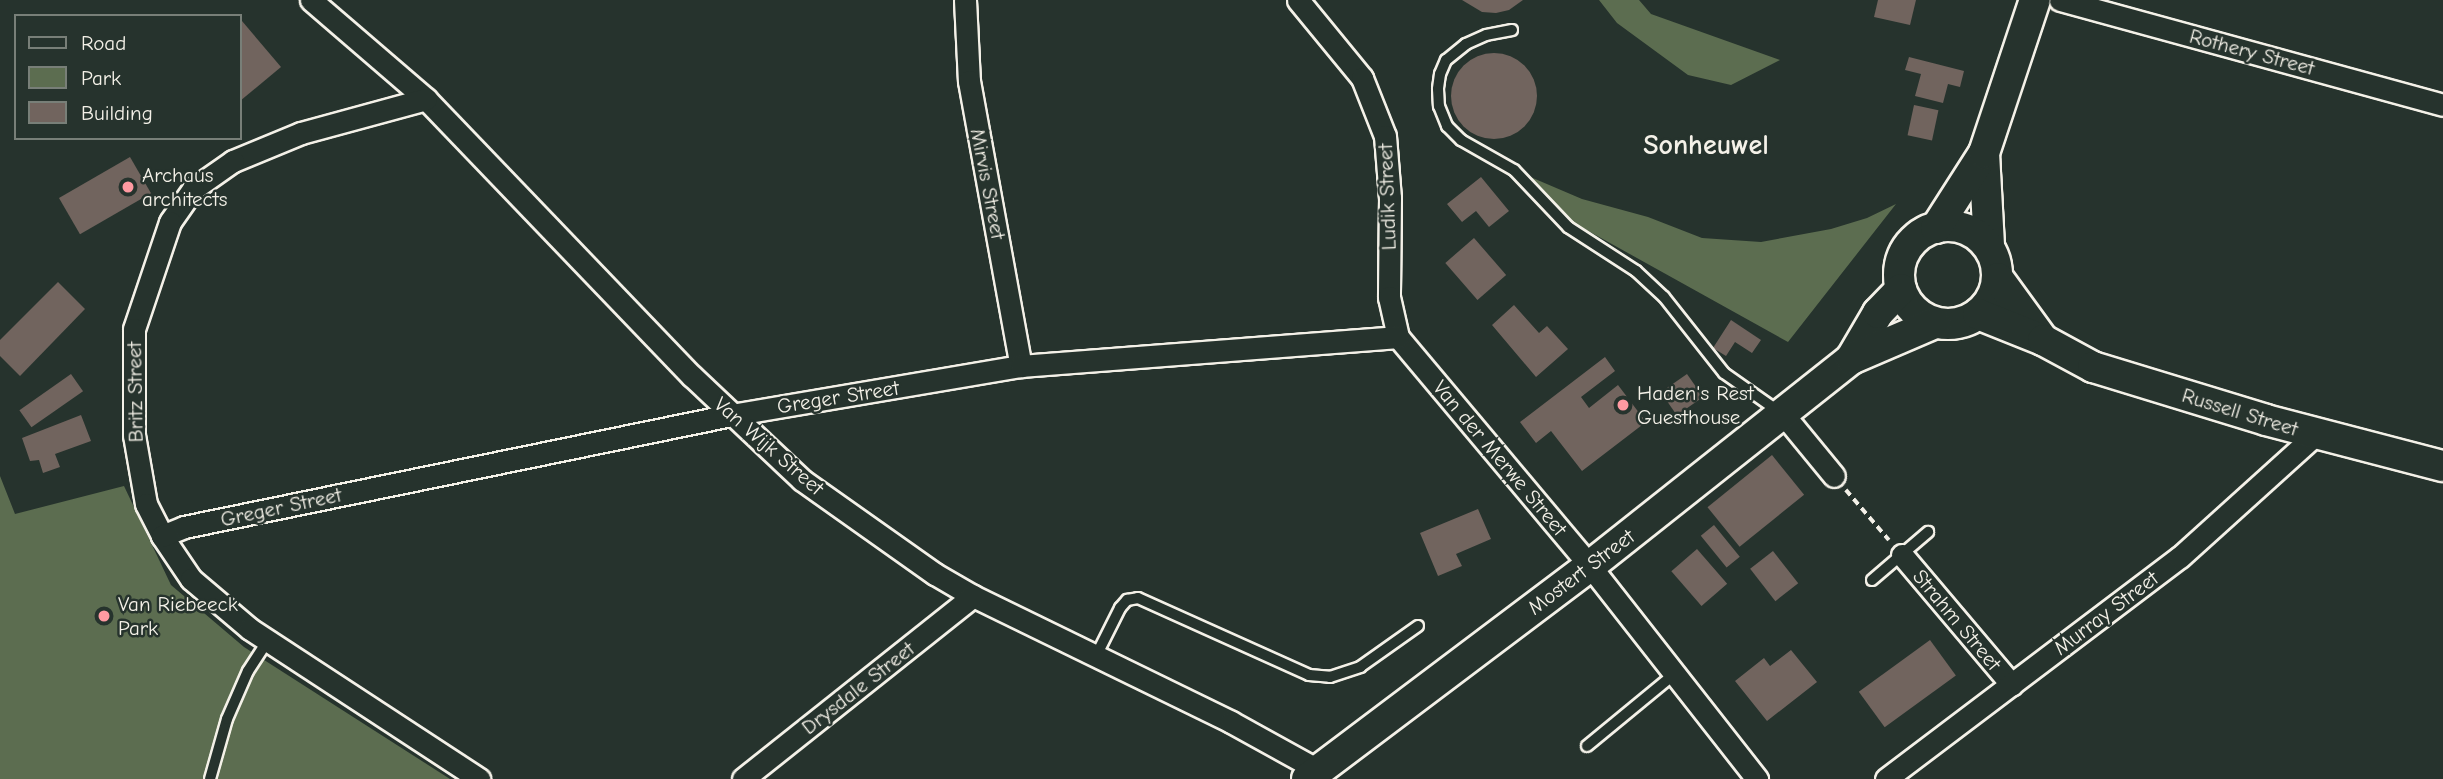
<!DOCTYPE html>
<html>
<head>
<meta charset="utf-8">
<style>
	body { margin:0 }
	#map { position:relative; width:2443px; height:779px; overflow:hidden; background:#26332d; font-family:"Comic Neue",sans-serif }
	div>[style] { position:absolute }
	.green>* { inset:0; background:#5c6d50 }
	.building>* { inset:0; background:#71645e; transform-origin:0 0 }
	.round { border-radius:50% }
	.path>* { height:3.5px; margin-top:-1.75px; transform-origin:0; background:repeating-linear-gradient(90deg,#f4f1e8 0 7px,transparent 0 12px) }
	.roads { filter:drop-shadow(2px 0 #f4f1e8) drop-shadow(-2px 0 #f4f1e8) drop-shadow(0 2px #f4f1e8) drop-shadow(0 -2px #f4f1e8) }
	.lane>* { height:10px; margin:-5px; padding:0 5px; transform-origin:5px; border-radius:5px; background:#26332d }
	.street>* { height:21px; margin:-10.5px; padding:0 10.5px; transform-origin:10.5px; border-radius:10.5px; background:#26332d }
	.secondary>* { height:30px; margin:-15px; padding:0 15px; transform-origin:15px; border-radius:15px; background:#26332d }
	.secondary>.ring { margin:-15px; padding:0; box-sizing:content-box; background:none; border:30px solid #26332d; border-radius:50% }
	.dots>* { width:19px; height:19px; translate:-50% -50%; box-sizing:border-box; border:4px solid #26332d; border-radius:50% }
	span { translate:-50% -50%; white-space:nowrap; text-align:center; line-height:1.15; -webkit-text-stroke:5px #26332d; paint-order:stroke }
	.street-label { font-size:21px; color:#f4f1e8 }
	.poi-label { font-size:21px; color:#f4f1e8 }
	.left { translate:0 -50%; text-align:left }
	.district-label { font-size:28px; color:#f4f1e8; font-weight:700 }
	.legend { position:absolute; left:14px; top:14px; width:228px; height:126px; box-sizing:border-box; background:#26332d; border:2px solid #787f78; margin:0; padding:9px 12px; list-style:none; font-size:21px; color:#f4f1e8 }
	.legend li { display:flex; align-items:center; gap:14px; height:35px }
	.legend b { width:35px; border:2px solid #787f78 }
</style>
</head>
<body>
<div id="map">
	<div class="green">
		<i style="clip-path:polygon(1599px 0,1639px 0,1651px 14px,1780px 60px,1731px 85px,1688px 75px,1617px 23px)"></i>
		<i style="clip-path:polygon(1514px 170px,1582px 199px,1648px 217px,1702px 238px,1761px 242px,1831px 229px,1867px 218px,1896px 204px,1788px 342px,1547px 208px)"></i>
		<i style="clip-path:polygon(0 476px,15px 514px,124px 486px,171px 585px,244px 647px,450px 779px,0 779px)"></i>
	</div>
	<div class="building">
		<i style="clip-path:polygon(1462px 0,1523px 0,1509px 10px,1496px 13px,1482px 12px)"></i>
		<i style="clip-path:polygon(1878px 0,1916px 0,1910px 25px,1874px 17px)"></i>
		<i style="clip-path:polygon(242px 21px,281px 67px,240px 101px,240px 23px)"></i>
		<i class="round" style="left:1451px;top:53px;width:86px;height:86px"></i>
		<i style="clip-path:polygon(1909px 57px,1964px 71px,1960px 87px,1948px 84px,1943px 103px,1915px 96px,1921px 74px,1905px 70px)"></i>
		<i style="left:1914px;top:105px;width:25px;height:31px;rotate:12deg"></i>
		<i style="left:130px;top:157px;width:42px;height:82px;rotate:60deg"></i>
		<i style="clip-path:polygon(1481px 177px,1509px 211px,1489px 227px,1476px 211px,1462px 222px,1447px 204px)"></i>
		<i style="left:1474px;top:238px;width:49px;height:38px;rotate:49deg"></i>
		<i style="clip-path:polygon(58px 282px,85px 309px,20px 376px,0 356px,0 340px)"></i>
		<i style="clip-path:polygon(1514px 305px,1539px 333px,1547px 326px,1568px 349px,1536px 377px,1492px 325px)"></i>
		<i style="clip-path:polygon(1731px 320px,1761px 340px,1752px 353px,1735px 342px,1726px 356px,1713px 348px)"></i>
		<i style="clip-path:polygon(1605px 357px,1615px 371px,1581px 397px,1589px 408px,1618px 385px,1646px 422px,1582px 471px,1551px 431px,1536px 443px,1520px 422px)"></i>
		<i style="left:71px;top:374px;width:21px;height:63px;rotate:55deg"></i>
		<i style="left:1687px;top:374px;width:28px;height:32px;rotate:55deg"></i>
		<i style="clip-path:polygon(81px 415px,91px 441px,55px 454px,60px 467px,43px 473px,39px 460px,30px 461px,22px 438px)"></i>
		<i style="left:1772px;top:455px;width:51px;height:83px;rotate:51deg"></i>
		<i style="clip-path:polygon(1478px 509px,1491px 539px,1456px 554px,1462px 566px,1438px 576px,1420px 533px)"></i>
		<i style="left:1714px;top:525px;width:41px;height:17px;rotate:51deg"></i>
		<i style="left:1697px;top:549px;width:46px;height:34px;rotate:49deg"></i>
		<i style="left:1773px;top:551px;width:41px;height:29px;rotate:52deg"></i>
		<i style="left:1930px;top:640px;width:44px;height:88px;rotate:54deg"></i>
		<i style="clip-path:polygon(1791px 650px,1817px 682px,1767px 721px,1735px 681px,1764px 658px,1770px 666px)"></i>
	</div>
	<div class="path">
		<i style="left:1846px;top:490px;width:66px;rotate:49.3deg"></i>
	</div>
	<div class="roads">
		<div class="lane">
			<i style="left:1512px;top:30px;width:26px;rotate:169deg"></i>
			<i style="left:1486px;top:35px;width:22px;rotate:156deg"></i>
			<i style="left:1466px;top:44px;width:26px;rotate:141deg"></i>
			<i style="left:1446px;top:60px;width:15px;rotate:113deg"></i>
			<i style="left:1440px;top:74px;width:15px;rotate:98deg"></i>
			<i style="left:1438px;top:89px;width:17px;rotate:87deg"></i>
			<i style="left:1439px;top:106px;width:22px;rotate:68deg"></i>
			<i style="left:1447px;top:126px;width:20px;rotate:45deg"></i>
			<i style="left:1461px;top:140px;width:61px;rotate:29.5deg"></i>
			<i style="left:1514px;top:170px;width:79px;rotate:46.5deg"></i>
			<i style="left:1568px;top:227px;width:81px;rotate:32.9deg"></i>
			<i style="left:1636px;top:271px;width:38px;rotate:43deg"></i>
			<i style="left:1664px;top:297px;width:97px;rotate:51.7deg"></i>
			<i style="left:1724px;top:373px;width:70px;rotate:35.1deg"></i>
			<i style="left:1872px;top:580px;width:74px;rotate:-40.6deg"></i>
			<i style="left:1096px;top:656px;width:54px;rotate:-63.4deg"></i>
			<i style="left:1120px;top:608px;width:11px;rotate:-49deg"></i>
			<i style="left:1127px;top:600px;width:11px;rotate:-10deg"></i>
			<i style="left:1138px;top:598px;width:188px;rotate:24.2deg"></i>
			<i style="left:1309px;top:675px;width:21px;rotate:5deg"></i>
			<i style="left:1330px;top:677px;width:32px;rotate:-18deg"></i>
			<i style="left:1360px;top:667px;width:71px;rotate:-35.3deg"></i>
			<i style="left:1587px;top:746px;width:112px;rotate:-39.5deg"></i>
			<i style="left:210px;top:779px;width:62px;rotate:-74.2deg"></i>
			<i style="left:227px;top:719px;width:52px;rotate:-66.4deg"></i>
			<i style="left:248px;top:671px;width:37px;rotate:-57deg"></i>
		</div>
		<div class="street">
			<i style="left:311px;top:0;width:152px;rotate:40.7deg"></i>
			<i style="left:426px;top:99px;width:384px;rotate:46.2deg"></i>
			<i style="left:692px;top:376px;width:151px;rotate:43.4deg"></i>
			<i style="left:802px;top:480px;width:163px;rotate:35.3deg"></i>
			<i style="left:935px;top:574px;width:44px;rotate:30.1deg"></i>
			<i style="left:973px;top:596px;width:287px;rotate:26deg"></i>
			<i style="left:1231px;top:722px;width:99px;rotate:28.9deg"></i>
			<i style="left:965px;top:0;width:81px;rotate:87.2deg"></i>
			<i style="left:969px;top:81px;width:290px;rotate:79.7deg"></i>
			<i style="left:1298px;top:0;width:101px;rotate:50.6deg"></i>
			<i style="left:1362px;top:78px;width:62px;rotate:68.4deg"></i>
			<i style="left:1385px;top:136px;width:62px;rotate:85.4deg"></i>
			<i style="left:1390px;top:198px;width:99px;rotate:90.6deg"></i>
			<i style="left:1389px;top:297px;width:41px;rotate:77.3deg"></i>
			<i style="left:1398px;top:337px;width:299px;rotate:50deg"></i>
			<i style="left:1590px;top:566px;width:271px;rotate:51.9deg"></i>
			<i style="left:2060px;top:0;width:397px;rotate:15.3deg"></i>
			<i style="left:426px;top:99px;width:130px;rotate:164.8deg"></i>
			<i style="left:301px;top:133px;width:74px;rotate:157.6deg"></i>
			<i style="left:233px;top:161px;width:49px;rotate:145deg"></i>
			<i style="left:193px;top:189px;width:40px;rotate:124.9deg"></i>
			<i style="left:170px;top:222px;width:113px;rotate:108.6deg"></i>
			<i style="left:134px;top:329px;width:106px;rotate:90deg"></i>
			<i style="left:134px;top:435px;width:70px;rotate:80.1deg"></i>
			<i style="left:146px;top:504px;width:36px;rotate:63deg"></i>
			<i style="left:162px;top:536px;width:52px;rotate:56deg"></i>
			<i style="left:191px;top:579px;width:77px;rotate:40.3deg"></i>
			<i style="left:250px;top:629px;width:274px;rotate:33.2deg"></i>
			<i style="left:1783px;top:414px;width:80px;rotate:50.6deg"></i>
			<i style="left:162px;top:536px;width:24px;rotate:-22deg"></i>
			<i style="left:184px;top:527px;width:558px;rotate:-11.57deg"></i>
			<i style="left:731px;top:415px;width:294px;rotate:-9.6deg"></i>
			<i style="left:1021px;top:366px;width:378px;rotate:-4.4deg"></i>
			<i style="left:1902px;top:555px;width:170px;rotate:49.8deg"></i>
			<i style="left:743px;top:779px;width:294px;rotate:-38.5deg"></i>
			<i style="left:1886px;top:779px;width:368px;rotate:-37.1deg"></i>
			<i style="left:2180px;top:557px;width:183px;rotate:-42.1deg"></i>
		</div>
		<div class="secondary">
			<i style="left:1984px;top:153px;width:93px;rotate:86.9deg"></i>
			<i class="ring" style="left:1899px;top:226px;width:68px;height:68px"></i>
			<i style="left:1936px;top:228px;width:89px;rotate:-57.4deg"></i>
			<i style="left:1984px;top:153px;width:161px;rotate:-71.6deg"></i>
			<i style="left:1998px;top:278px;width:77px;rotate:54deg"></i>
			<i style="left:1978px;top:314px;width:70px;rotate:21.8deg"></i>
			<i style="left:2043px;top:340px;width:57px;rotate:28.4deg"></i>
			<i style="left:2093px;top:367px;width:181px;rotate:17deg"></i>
			<i style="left:2266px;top:420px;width:183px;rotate:14.6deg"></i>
			<i style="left:1851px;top:359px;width:53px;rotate:-59.6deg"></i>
			<i style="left:1878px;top:313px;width:33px;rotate:-46deg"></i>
			<i style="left:1307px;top:779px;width:354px;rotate:-37deg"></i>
			<i style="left:1590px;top:566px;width:333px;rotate:-38.4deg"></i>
			<i style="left:1851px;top:359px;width:91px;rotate:-23.2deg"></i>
		</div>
	</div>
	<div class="dots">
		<i style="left:128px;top:187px;background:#ff9aa2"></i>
		<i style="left:1623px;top:405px;background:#ff9aa2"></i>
		<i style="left:104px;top:616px;background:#ff9aa2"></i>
	</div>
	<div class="street-label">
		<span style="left:2252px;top:52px;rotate:15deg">Rothery Street</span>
		<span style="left:988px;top:184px;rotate:79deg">Mirvis Street</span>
		<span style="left:1387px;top:197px;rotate:-92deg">Ludik Street</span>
		<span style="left:135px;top:392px;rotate:-91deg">Britz Street</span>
		<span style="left:838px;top:397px;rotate:-9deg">Greger Street</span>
		<span style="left:2240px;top:412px;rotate:17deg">Russell Street</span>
		<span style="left:769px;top:446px;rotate:41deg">Van Wijk Street</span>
		<span style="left:1500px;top:458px;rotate:50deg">Van der Merwe Street</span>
		<span style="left:281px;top:507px;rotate:-12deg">Greger Street</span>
		<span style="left:1581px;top:572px;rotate:-37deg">Mostert Street</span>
		<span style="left:2106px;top:613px;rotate:-37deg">Murray Street</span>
		<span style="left:1957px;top:620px;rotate:50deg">Strahm Street</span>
		<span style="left:858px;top:688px;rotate:-38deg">Drysdale Street</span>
	</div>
	<div class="poi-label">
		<span class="left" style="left:142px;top:187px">Archaus<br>architects</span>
		<span class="left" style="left:1637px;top:405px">Haden's Rest<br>Guesthouse</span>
		<span class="left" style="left:118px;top:616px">Van Riebeeck<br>Park</span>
	</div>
	<div class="district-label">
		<span style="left:1706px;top:145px">Sonheuwel</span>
	</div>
	<ul class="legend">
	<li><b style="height:9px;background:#26332d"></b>Road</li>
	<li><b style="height:19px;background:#5c6d50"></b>Park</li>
	<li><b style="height:19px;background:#71645e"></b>Building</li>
	</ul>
</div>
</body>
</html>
